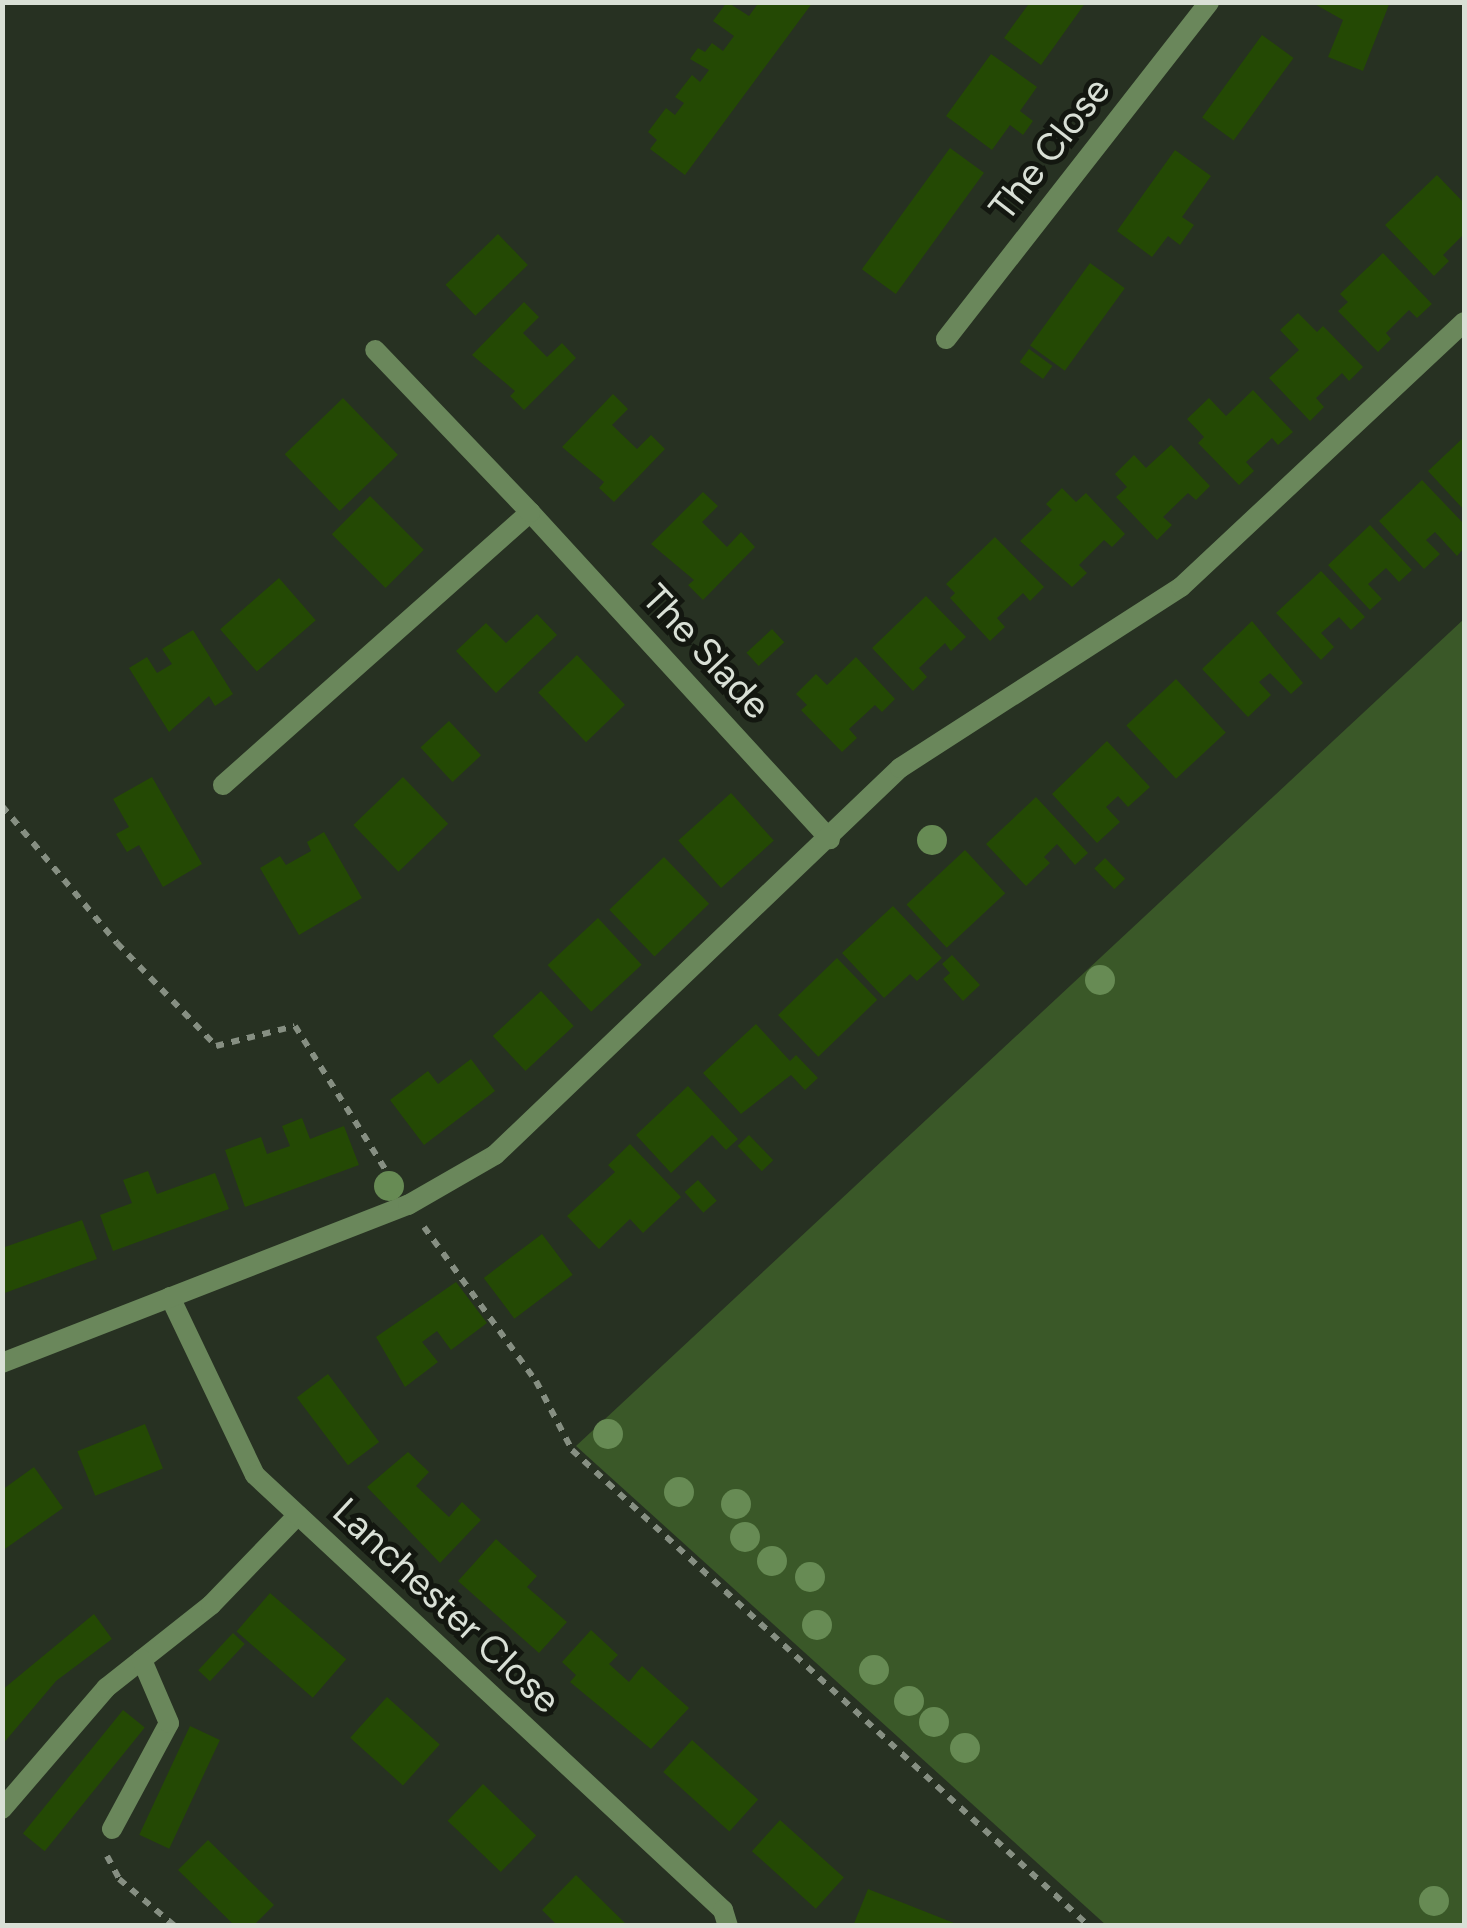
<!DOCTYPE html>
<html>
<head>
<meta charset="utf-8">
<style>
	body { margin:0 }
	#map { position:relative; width:1467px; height:1928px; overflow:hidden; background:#273122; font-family:Figtree,sans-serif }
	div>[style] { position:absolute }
	.green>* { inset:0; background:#3a5828 }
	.building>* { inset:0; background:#244904; transform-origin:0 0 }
	.path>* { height:6px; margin-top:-3px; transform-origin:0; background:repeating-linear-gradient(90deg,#868f82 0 8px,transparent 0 16px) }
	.service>* { height:20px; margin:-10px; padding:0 10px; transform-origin:10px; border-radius:10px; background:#6a875b }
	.minor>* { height:20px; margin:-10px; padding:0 10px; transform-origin:10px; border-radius:10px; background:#6a875b }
	.trees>* { width:30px; height:30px; margin:-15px; border-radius:50%; background:#678b54 }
	span { translate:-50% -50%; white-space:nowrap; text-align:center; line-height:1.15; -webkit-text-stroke:10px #131710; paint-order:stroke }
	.street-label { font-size:38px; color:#d9e0d6 }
	.frame { position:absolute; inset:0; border:5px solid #d9e0d6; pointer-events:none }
</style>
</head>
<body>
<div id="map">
	<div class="green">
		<i style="clip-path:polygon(1464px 619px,1464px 1925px,1106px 1925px,576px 1446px)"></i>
	</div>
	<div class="building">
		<i style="clip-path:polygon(727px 2px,749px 16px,759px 2px,813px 2px,685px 175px,650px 149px,657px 140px,648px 132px,666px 108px,675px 115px,684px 103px,675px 97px,692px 75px,700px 82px,709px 70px,690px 59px,698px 48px,705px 52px,712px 43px,723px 51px,734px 36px,713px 21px)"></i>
		<i style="clip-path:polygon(1030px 2px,1086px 2px,1041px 65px,1004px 38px)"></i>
		<i style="clip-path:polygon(1311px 2px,1390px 2px,1363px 71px,1328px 57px,1343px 20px)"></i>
		<i style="left:1262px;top:35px;width:39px;height:102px;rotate:36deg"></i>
		<i style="clip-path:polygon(991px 54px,1037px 87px,1020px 111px,1033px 121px,1023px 135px,1010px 125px,992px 150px,946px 116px)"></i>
		<i style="left:950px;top:148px;width:42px;height:150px;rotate:36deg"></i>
		<i style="clip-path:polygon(1175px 150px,1211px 176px,1182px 217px,1194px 225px,1180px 245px,1168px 236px,1152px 257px,1117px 231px)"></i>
		<i style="clip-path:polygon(1437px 175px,1464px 203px,1464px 234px,1443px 255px,1449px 261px,1434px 276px,1385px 225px)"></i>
		<i style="left:498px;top:234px;width:43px;height:73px;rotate:46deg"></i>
		<i style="clip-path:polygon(1383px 253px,1432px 304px,1417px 318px,1409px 310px,1386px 333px,1391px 339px,1378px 352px,1338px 311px,1348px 302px,1340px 294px)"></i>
		<i style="left:1090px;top:263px;width:43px;height:102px;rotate:36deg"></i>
		<i style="clip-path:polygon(524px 302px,539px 317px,523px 333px,547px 357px,562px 343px,576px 358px,524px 410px,510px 396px,515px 391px,472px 355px)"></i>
		<i style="clip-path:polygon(1298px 313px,1317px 332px,1323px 326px,1363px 367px,1349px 381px,1342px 373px,1316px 398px,1324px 407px,1310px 421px,1269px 378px,1299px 350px,1280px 330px)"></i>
		<i style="left:1029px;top:349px;width:29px;height:16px;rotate:36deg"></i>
		<i style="clip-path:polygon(1253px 390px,1293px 432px,1278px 445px,1272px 438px,1246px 462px,1254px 471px,1239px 485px,1198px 443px,1204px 437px,1187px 419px,1209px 398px,1226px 416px)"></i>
		<i style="clip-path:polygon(613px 394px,628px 409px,612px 425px,637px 449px,651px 435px,665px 449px,614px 502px,599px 488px,604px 482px,562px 447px)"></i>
		<i style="left:343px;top:398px;width:79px;height:81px;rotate:46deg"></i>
		<i style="clip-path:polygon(1464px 437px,1464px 510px,1428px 471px)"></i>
		<i style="clip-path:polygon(1171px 445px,1210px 486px,1196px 500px,1188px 493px,1163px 517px,1172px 525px,1157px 540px,1116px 497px,1127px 487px,1115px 474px,1134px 455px,1146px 468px)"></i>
		<i style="clip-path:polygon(1422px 480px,1464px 524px,1464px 548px,1457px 556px,1435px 532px,1426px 540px,1440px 554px,1424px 569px,1379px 521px)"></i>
		<i style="clip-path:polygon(1062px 488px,1076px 502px,1086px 493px,1125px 534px,1112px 547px,1104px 540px,1079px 565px,1087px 573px,1072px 587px,1020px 541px,1052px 510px,1046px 504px)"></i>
		<i style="clip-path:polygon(703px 492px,718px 506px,702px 522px,727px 547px,741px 532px,755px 547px,703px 600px,688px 585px,694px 580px,651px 544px)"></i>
		<i style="left:370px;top:496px;width:76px;height:54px;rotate:45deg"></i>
		<i style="clip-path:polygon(1370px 525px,1412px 570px,1399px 582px,1386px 568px,1368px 584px,1382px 599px,1370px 610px,1328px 565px)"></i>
		<i style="clip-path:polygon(995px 537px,1044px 587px,1030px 601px,1023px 593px,997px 618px,1005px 627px,990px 641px,950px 598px,955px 593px,946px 584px)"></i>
		<i style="clip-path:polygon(1321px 571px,1365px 617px,1351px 630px,1339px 617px,1321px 633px,1334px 647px,1321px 660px,1276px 613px)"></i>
		<i style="left:279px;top:578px;width:56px;height:78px;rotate:49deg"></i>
		<i style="clip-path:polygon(926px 596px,966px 637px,951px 651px,945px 643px,919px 668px,927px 677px,913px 691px,872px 648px)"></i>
		<i style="clip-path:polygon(537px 614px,557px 635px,496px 693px,456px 651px,486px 623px,506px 643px)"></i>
		<i style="clip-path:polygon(1252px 621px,1303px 683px,1291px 694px,1270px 673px,1259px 682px,1271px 695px,1248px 717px,1202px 669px)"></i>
		<i style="left:772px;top:629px;width:18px;height:35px;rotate:47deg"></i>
		<i style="clip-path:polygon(193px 630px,233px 694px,215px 706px,209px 696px,169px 732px,129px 668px,147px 657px,157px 673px,172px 664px,162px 649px)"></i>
		<i style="left:577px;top:655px;width:69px;height:54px;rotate:46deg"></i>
		<i style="clip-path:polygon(856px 657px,895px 699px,882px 712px,875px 705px,849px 729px,857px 738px,842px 752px,801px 710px,807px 705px,796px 694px,816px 674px,827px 685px)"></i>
		<i style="left:1176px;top:679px;width:73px;height:68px;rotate:47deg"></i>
		<i style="left:449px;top:721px;width:47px;height:39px;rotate:47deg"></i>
		<i style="clip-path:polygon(1107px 741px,1150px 787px,1128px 807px,1118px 796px,1106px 807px,1120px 822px,1097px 843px,1052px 794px)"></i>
		<i style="clip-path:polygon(152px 777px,202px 864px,163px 887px,139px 845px,127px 852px,116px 834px,129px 827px,113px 799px)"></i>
		<i style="left:403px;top:777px;width:65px;height:69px;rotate:46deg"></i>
		<i style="left:731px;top:793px;width:64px;height:71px;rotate:48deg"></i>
		<i style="clip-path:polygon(1036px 797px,1088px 853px,1075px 865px,1057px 844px,1044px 857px,1050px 863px,1026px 886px,986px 844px)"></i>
		<i style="clip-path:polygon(324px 832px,362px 898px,299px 935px,260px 868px,280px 856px,286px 865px,311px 851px,307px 842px)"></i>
		<i style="left:965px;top:850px;width:59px;height:80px;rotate:47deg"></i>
		<i style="left:664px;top:857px;width:65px;height:76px;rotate:46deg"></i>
		<i style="left:1105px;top:858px;width:29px;height:15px;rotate:46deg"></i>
		<i style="clip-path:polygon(893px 906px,942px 958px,917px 981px,910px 974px,884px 998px,842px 953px)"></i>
		<i style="left:598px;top:918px;width:64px;height:69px;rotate:47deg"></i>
		<i style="clip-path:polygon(952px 955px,980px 985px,963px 1001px,943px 979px,950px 973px,942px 964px)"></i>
		<i style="left:837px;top:958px;width:58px;height:82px;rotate:46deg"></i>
		<i style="left:541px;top:991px;width:48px;height:66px;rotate:47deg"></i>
		<i style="clip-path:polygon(756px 1024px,790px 1061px,796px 1055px,818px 1078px,805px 1090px,791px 1075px,741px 1114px,703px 1073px)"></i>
		<i style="clip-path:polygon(471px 1059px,495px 1091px,424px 1145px,390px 1100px,428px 1071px,438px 1084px)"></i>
		<i style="clip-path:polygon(688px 1086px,738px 1139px,726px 1150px,712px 1135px,671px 1173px,636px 1135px)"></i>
		<i style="clip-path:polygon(302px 1118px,310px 1139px,344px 1126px,359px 1165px,245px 1207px,225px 1150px,261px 1137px,267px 1154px,290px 1146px,282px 1126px)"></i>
		<i style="left:749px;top:1135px;width:35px;height:16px;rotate:46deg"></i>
		<i style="clip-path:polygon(630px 1144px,681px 1197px,643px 1233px,630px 1219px,599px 1249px,567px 1216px,615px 1172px,608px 1165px)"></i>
		<i style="clip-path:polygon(148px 1171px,157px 1194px,215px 1173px,229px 1209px,113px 1251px,100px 1215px,132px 1203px,123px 1180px)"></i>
		<i style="left:698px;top:1180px;width:28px;height:18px;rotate:48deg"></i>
		<i style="clip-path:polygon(82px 1220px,97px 1259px,2px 1294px,2px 1248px)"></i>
		<i style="left:542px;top:1234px;width:51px;height:73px;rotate:53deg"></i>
		<i style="clip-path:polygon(456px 1282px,487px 1323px,451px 1350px,437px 1331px,422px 1342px,438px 1362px,405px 1387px,376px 1337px)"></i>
		<i style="left:328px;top:1374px;width:85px;height:39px;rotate:53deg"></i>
		<i style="left:145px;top:1424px;width:48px;height:73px;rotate:68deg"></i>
		<i style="clip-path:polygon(408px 1452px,429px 1472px,416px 1486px,449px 1517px,462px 1502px,481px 1520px,440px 1563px,367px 1487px)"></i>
		<i style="clip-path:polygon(34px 1467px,63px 1508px,2px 1551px,2px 1490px)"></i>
		<i style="clip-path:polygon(496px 1539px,537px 1576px,527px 1587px,567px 1622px,539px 1653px,458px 1581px)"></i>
		<i style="left:270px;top:1593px;width:101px;height:51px;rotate:41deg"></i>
		<i style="clip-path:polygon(94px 1614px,112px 1639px,56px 1681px,2px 1745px,2px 1690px)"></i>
		<i style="clip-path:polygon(591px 1630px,618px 1655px,609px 1664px,629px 1682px,642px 1666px,689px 1708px,651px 1749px,570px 1682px,576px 1675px,562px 1662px)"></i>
		<i style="left:233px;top:1633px;width:16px;height:51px;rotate:43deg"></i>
		<i style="left:387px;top:1697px;width:71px;height:55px;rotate:42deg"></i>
		<i style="left:123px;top:1710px;width:28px;height:159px;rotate:39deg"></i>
		<i style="left:190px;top:1726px;width:33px;height:120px;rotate:25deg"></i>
		<i style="left:692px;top:1740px;width:89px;height:43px;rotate:42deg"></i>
		<i style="left:483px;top:1784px;width:74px;height:51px;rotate:44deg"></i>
		<i style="left:780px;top:1820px;width:86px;height:42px;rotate:42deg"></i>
		<i style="clip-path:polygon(208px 1840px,274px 1905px,253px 1926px,235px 1926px,178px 1870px)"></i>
		<i style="clip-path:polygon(576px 1875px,628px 1926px,558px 1926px,542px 1910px)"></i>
		<i style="clip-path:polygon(868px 1889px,959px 1925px,959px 1926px,853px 1926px)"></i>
	</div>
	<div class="path">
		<i style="left:2px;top:806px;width:179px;rotate:50deg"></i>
		<i style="left:117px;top:943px;width:143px;rotate:46.1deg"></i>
		<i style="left:216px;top:1046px;width:81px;rotate:-14.2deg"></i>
		<i style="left:295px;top:1026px;width:186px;rotate:57.8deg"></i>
		<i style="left:424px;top:1227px;width:190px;rotate:54deg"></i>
		<i style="left:536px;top:1381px;width:78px;rotate:62.4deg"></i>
		<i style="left:572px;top:1450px;width:703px;rotate:42.64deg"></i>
		<i style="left:107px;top:1856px;width:26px;rotate:62deg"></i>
		<i style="left:119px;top:1879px;width:73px;rotate:40deg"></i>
	</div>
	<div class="service">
		<i style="left:2px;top:1809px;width:160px;rotate:-49.3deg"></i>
		<i style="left:106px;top:1688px;width:134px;rotate:-38.3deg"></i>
		<i style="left:211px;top:1605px;width:125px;rotate:-46deg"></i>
		<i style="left:112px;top:1829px;width:120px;rotate:-61.7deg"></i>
		<i style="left:169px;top:1723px;width:69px;rotate:-113.2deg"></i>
	</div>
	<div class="minor">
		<i style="left:946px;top:339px;width:427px;rotate:-52deg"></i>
		<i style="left:530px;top:512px;width:444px;rotate:47.5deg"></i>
		<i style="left:223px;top:785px;width:411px;rotate:-41.6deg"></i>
		<i style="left:530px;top:512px;width:224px;rotate:-133.7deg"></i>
		<i style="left:170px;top:1297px;width:197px;rotate:64.5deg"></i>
		<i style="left:255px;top:1475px;width:639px;rotate:42.91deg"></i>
		<i style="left:723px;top:1910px;width:17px;rotate:73deg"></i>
		<i style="left:2px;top:1363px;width:436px;rotate:-21.3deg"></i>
		<i style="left:408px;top:1205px;width:100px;rotate:-29.9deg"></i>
		<i style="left:495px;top:1155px;width:560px;rotate:-43.7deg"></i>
		<i style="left:900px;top:768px;width:334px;rotate:-32.8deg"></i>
		<i style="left:1181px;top:587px;width:388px;rotate:-43.1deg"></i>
	</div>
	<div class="trees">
		<i style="left:932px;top:840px"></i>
		<i style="left:1100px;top:980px"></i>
		<i style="left:389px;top:1186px"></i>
		<i style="left:608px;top:1434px"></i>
		<i style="left:679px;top:1492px"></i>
		<i style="left:736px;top:1504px"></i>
		<i style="left:745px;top:1537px"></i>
		<i style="left:772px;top:1561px"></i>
		<i style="left:810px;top:1577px"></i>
		<i style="left:817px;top:1625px"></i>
		<i style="left:874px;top:1670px"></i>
		<i style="left:909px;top:1701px"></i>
		<i style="left:934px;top:1722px"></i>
		<i style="left:965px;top:1748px"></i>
		<i style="left:1434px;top:1901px"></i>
	</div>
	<div class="street-label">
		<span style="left:1050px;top:149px;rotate:-52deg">The Close</span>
		<span style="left:706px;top:652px;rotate:47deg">The Slade</span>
		<span style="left:446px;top:1606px;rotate:43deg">Lanchester Close</span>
	</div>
	<div class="frame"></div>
</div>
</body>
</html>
